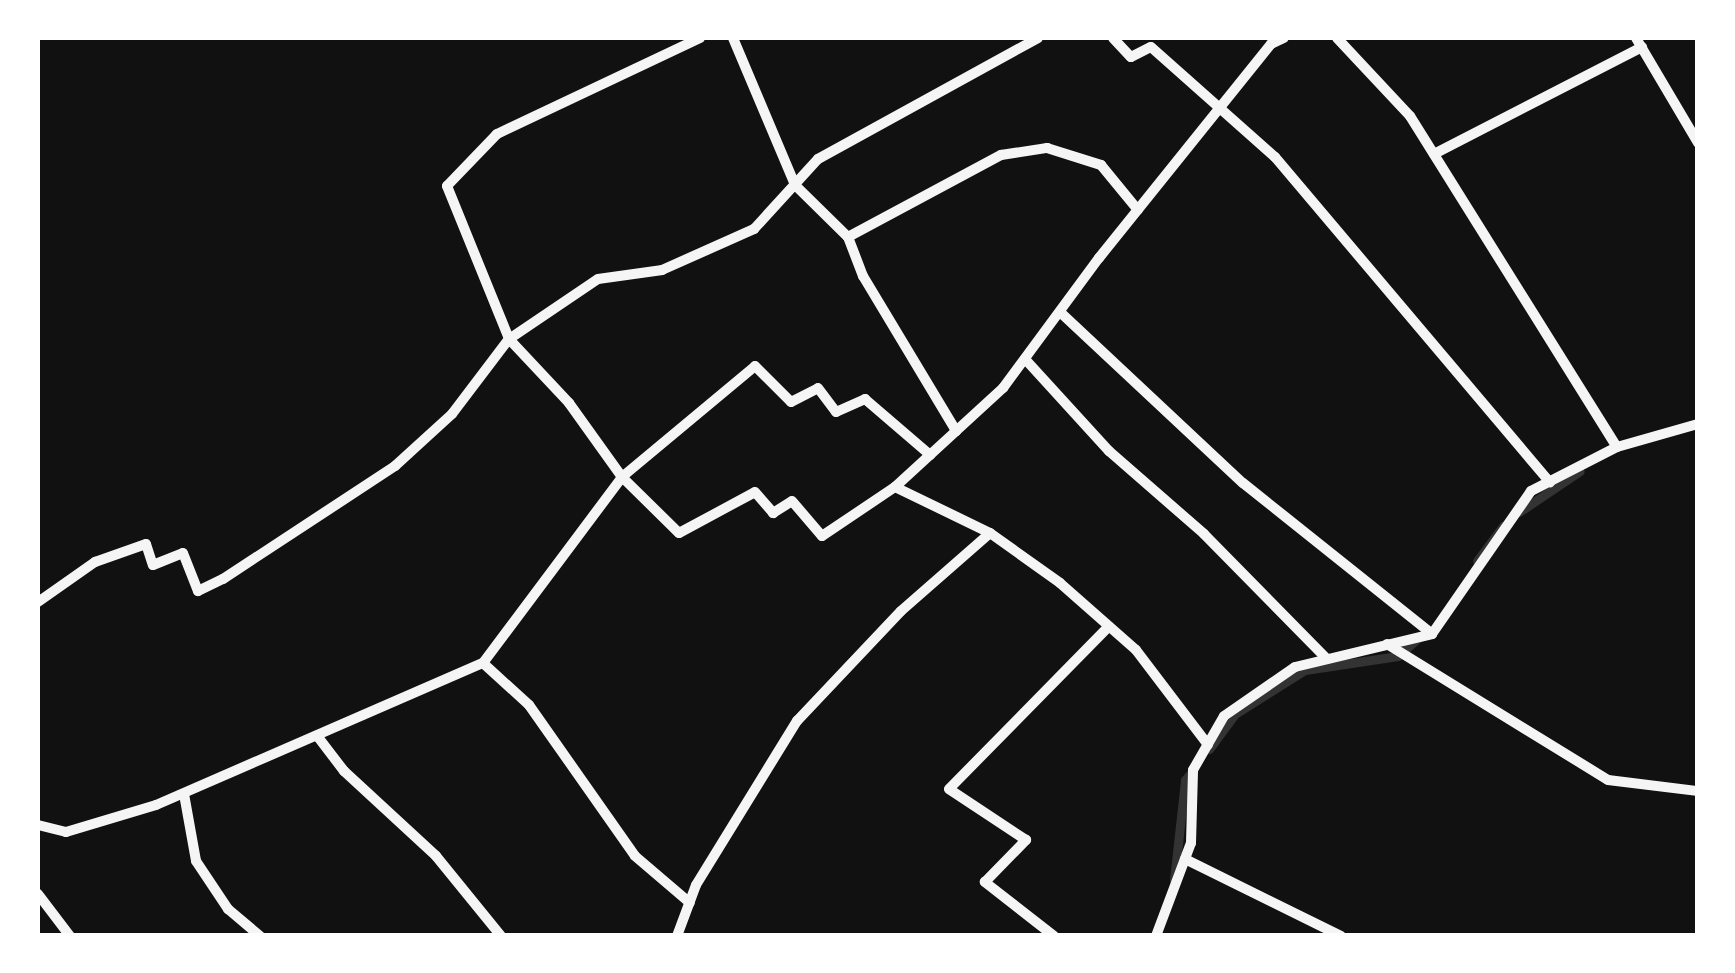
<!DOCTYPE html>
<html>
<head>
<meta charset="utf-8">
<style>
	body { margin:0 }
	#map { position:relative; width:1735px; height:973px; overflow:hidden; background:#111; font-family:"Fira Sans Condensed",sans-serif }
	div>[style] { position:absolute }
	.stream>* { height:9px; margin:-4.5px; padding:0 4.5px; transform-origin:4.5px; border-radius:4.5px; background:#333 }
	.minor>* { height:10px; margin:-5px; padding:0 5px; transform-origin:5px; border-radius:5px; background:#f5f5f5 }
	span { translate:-50% -50%; white-space:nowrap; text-align:center; line-height:1.15; -webkit-text-stroke:10px #fff; paint-order:stroke }
	.frame { position:absolute; inset:0; border:40px solid #fff; pointer-events:none }
</style>
</head>
<body>
<div id="map">
	<div class="stream">
		<i style="left:1519px;top:512px;width:73px;rotate:-33.9deg"></i>
		<i style="left:1477px;top:561px;width:44px;rotate:-53.4deg"></i>
		<i style="left:1209px;top:749px;width:44px;rotate:-53.4deg"></i>
		<i style="left:1235px;top:714px;width:83px;rotate:-32.2deg"></i>
		<i style="left:1305px;top:670px;width:94px;rotate:-8.6deg"></i>
		<i style="left:1398px;top:656px;width:30px;rotate:-42deg"></i>
		<i style="left:1174px;top:880px;width:101px;rotate:-83.7deg"></i>
		<i style="left:1185px;top:780px;width:14px;rotate:-51deg"></i>
	</div>
	<div class="minor">
		<i style="left:700px;top:38px;width:225px;rotate:154.7deg"></i>
		<i style="left:497px;top:134px;width:72px;rotate:133.9deg"></i>
		<i style="left:447px;top:186px;width:165px;rotate:67.9deg"></i>
		<i style="left:509px;top:339px;width:107px;rotate:-34deg"></i>
		<i style="left:598px;top:279px;width:65px;rotate:-8deg"></i>
		<i style="left:662px;top:270px;width:101px;rotate:-24deg"></i>
		<i style="left:754px;top:229px;width:95px;rotate:-47.6deg"></i>
		<i style="left:818px;top:159px;width:251px;rotate:-28.8deg"></i>
		<i style="left:733px;top:38px;width:160px;rotate:67.1deg"></i>
		<i style="left:795px;top:185px;width:74px;rotate:44.5deg"></i>
		<i style="left:848px;top:237px;width:42px;rotate:69deg"></i>
		<i style="left:863px;top:276px;width:181px;rotate:59deg"></i>
		<i style="left:1113px;top:38px;width:26px;rotate:47deg"></i>
		<i style="left:1131px;top:57px;width:22px;rotate:-27deg"></i>
		<i style="left:1151px;top:47px;width:166px;rotate:41.6deg"></i>
		<i style="left:1275px;top:157px;width:426px;rotate:49.8deg"></i>
		<i style="left:1337px;top:38px;width:107px;rotate:46.9deg"></i>
		<i style="left:1410px;top:116px;width:390px;rotate:58deg"></i>
		<i style="left:1636px;top:38px;width:122px;rotate:59.4deg"></i>
		<i style="left:1434px;top:154px;width:234px;rotate:-27.2deg"></i>
		<i style="left:848px;top:237px;width:174px;rotate:-28.2deg"></i>
		<i style="left:1001px;top:155px;width:47px;rotate:-8.7deg"></i>
		<i style="left:1047px;top:148px;width:57px;rotate:17.5deg"></i>
		<i style="left:1101px;top:165px;width:58px;rotate:50.6deg"></i>
		<i style="left:1060px;top:312px;width:250px;rotate:43.1deg"></i>
		<i style="left:1243px;top:483px;width:242px;rotate:38.6deg"></i>
		<i style="left:1025px;top:359px;width:125px;rotate:47.6deg"></i>
		<i style="left:1109px;top:451px;width:126px;rotate:41.1deg"></i>
		<i style="left:1204px;top:534px;width:175px;rotate:45.5deg"></i>
		<i style="left:895px;top:487px;width:147px;rotate:-42.5deg"></i>
		<i style="left:1003px;top:388px;width:162px;rotate:-53.6deg"></i>
		<i style="left:1099px;top:258px;width:275px;rotate:-51.2deg"></i>
		<i style="left:1271px;top:44px;width:14px;rotate:-25deg"></i>
		<i style="left:38px;top:602px;width:70px;rotate:-35.1deg"></i>
		<i style="left:95px;top:562px;width:54px;rotate:-19.4deg"></i>
		<i style="left:146px;top:544px;width:22px;rotate:72deg"></i>
		<i style="left:153px;top:565px;width:32px;rotate:-22deg"></i>
		<i style="left:183px;top:553px;width:41px;rotate:68.5deg"></i>
		<i style="left:198px;top:591px;width:28px;rotate:-26deg"></i>
		<i style="left:223px;top:579px;width:206px;rotate:-33.3deg"></i>
		<i style="left:395px;top:466px;width:77px;rotate:-42.4deg"></i>
		<i style="left:452px;top:414px;width:94px;rotate:-52.8deg"></i>
		<i style="left:509px;top:339px;width:88px;rotate:46.8deg"></i>
		<i style="left:569px;top:403px;width:91px;rotate:54.4deg"></i>
		<i style="left:622px;top:477px;width:80px;rotate:44.5deg"></i>
		<i style="left:679px;top:533px;width:86px;rotate:-28.3deg"></i>
		<i style="left:755px;top:492px;width:28px;rotate:49deg"></i>
		<i style="left:773px;top:513px;width:22px;rotate:-32deg"></i>
		<i style="left:792px;top:501px;width:46px;rotate:49.4deg"></i>
		<i style="left:822px;top:536px;width:88px;rotate:-33.9deg"></i>
		<i style="left:895px;top:487px;width:106px;rotate:25.8deg"></i>
		<i style="left:990px;top:533px;width:86px;rotate:35.5deg"></i>
		<i style="left:1060px;top:583px;width:101px;rotate:41.4deg"></i>
		<i style="left:1136px;top:650px;width:119px;rotate:52.8deg"></i>
		<i style="left:1387px;top:644px;width:259px;rotate:31.6deg"></i>
		<i style="left:1608px;top:780px;width:91px;rotate:7deg"></i>
		<i style="left:483px;top:663px;width:62px;rotate:42.4deg"></i>
		<i style="left:529px;top:705px;width:184px;rotate:54.9deg"></i>
		<i style="left:635px;top:856px;width:72px;rotate:40.5deg"></i>
		<i style="left:318px;top:737px;width:43px;rotate:52.6deg"></i>
		<i style="left:344px;top:771px;width:125px;rotate:42.7deg"></i>
		<i style="left:436px;top:856px;width:103px;rotate:50.9deg"></i>
		<i style="left:184px;top:794px;width:68px;rotate:79.8deg"></i>
		<i style="left:196px;top:861px;width:58px;rotate:56.3deg"></i>
		<i style="left:228px;top:909px;width:42px;rotate:40.2deg"></i>
		<i style="left:38px;top:825px;width:29px;rotate:14deg"></i>
		<i style="left:66px;top:832px;width:94px;rotate:-16.7deg"></i>
		<i style="left:156px;top:805px;width:357px;rotate:-23.5deg"></i>
		<i style="left:483px;top:663px;width:232px;rotate:-53.2deg"></i>
		<i style="left:622px;top:477px;width:173px;rotate:-39.8deg"></i>
		<i style="left:755px;top:366px;width:51px;rotate:45deg"></i>
		<i style="left:791px;top:402px;width:30px;rotate:-27deg"></i>
		<i style="left:818px;top:388px;width:30px;rotate:53deg"></i>
		<i style="left:836px;top:412px;width:32px;rotate:-24deg"></i>
		<i style="left:865px;top:399px;width:86px;rotate:40.7deg"></i>
		<i style="left:1185px;top:859px;width:174px;rotate:26.3deg"></i>
		<i style="left:38px;top:894px;width:53px;rotate:52.7deg"></i>
		<i style="left:677px;top:936px;width:54px;rotate:-69.6deg"></i>
		<i style="left:696px;top:885px;width:193px;rotate:-58.4deg"></i>
		<i style="left:797px;top:721px;width:151px;rotate:-46.6deg"></i>
		<i style="left:901px;top:611px;width:118px;rotate:-41.2deg"></i>
		<i style="left:1054px;top:936px;width:88px;rotate:-142deg"></i>
		<i style="left:985px;top:882px;width:59px;rotate:-45.7deg"></i>
		<i style="left:1026px;top:840px;width:92px;rotate:-146.5deg"></i>
		<i style="left:949px;top:789px;width:228px;rotate:-45.5deg"></i>
		<i style="left:1156px;top:936px;width:99px;rotate:-69.4deg"></i>
		<i style="left:1191px;top:843px;width:73px;rotate:-88.4deg"></i>
		<i style="left:1193px;top:770px;width:62px;rotate:-60.1deg"></i>
		<i style="left:1224px;top:716px;width:86px;rotate:-34.6deg"></i>
		<i style="left:1295px;top:667px;width:141px;rotate:-13.5deg"></i>
		<i style="left:1432px;top:634px;width:174px;rotate:-55.3deg"></i>
		<i style="left:1531px;top:491px;width:97px;rotate:-27.1deg"></i>
		<i style="left:1617px;top:447px;width:84px;rotate:-15.9deg"></i>
	</div>
	<div class="frame"></div>
</div>
</body>
</html>
